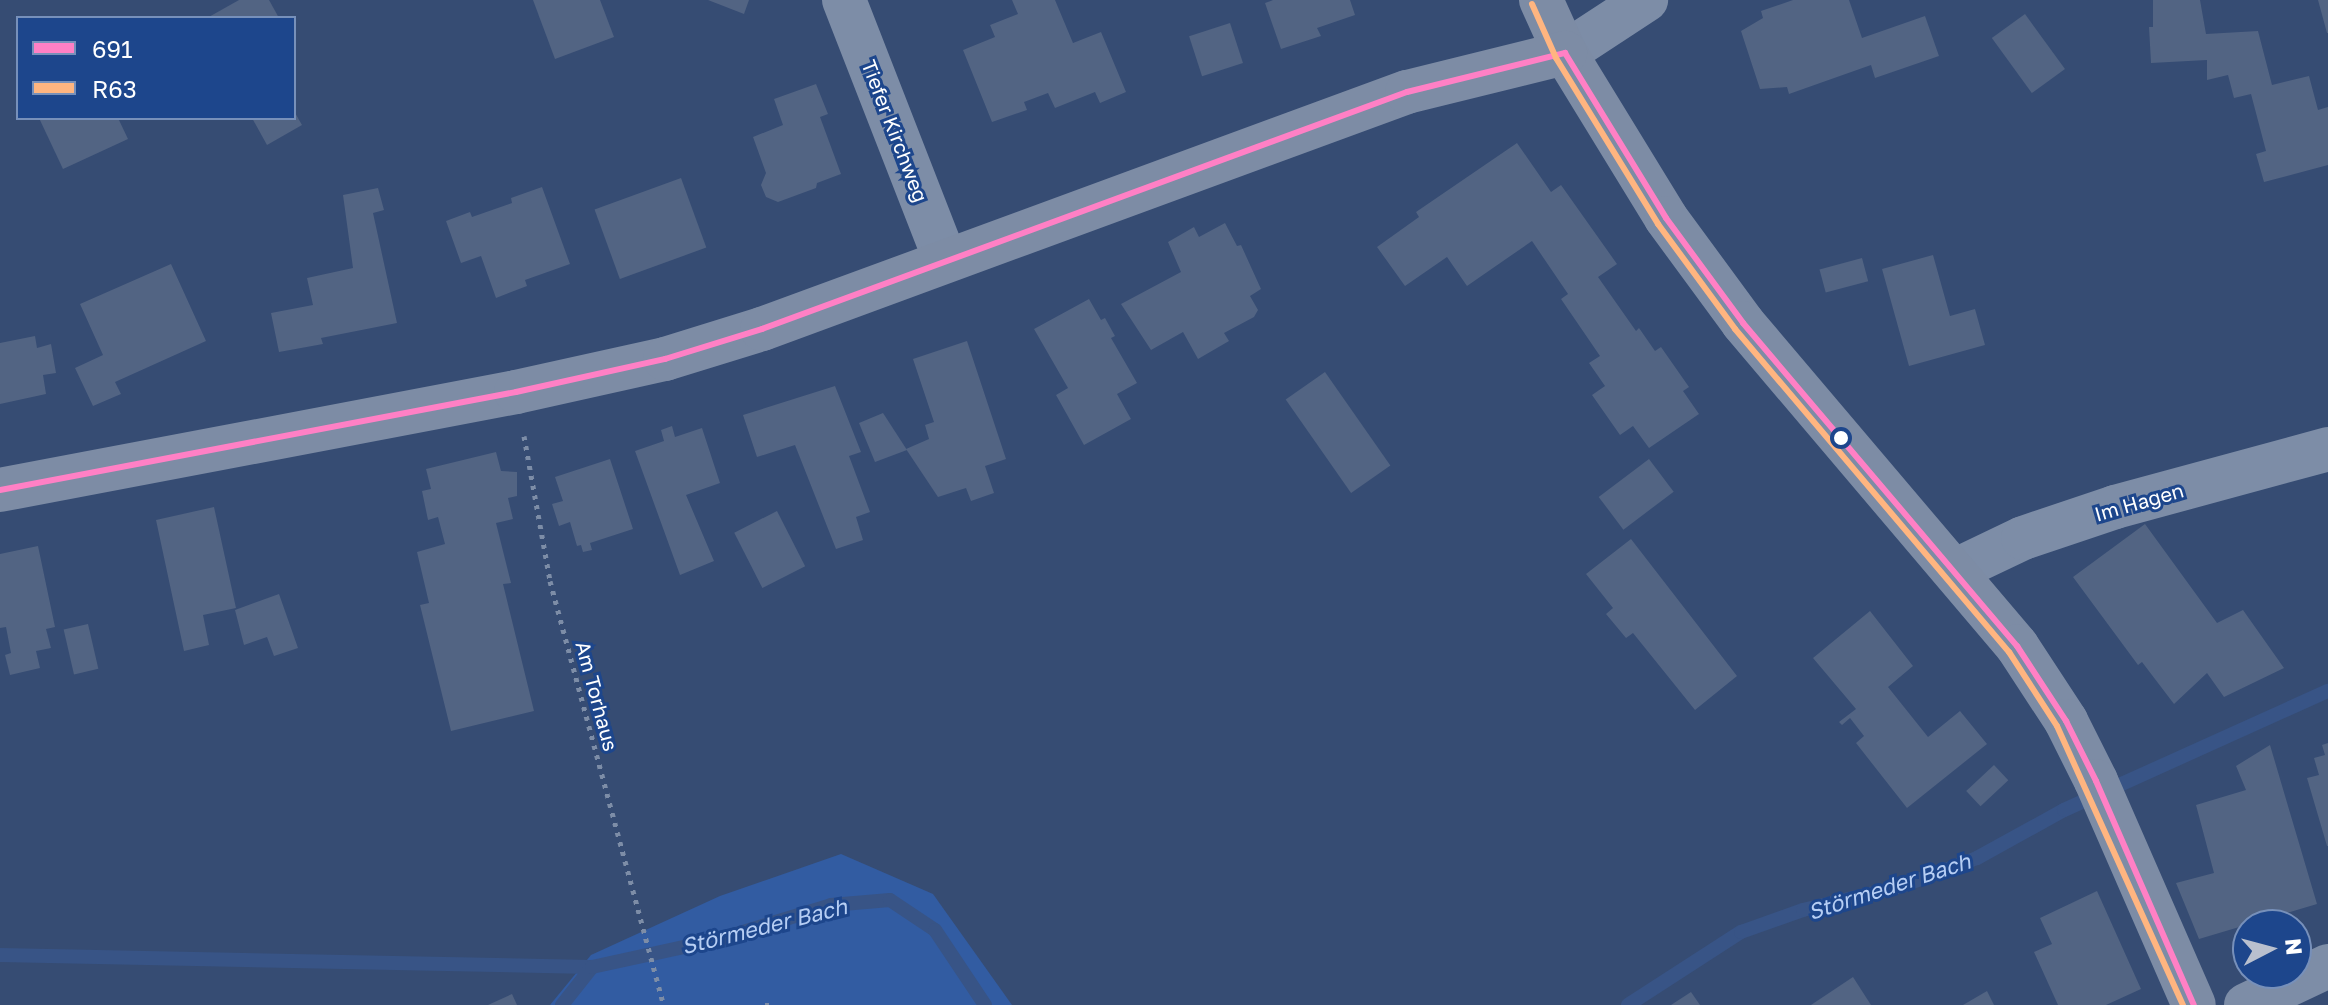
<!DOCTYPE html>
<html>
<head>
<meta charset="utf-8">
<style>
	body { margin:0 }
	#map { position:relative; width:2328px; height:1005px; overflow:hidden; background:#364c73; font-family:"Golos Text",sans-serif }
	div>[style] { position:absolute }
	.green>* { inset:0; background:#325ca2 }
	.stream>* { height:14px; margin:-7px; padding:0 7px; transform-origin:7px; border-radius:7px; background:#385486 }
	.building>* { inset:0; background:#526483; transform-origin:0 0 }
	.path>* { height:5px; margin-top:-2.5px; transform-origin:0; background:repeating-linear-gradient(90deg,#7d8da7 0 4px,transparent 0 10px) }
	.minor>* { height:44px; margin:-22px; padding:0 22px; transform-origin:22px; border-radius:22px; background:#7d8da7 }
	.major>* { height:44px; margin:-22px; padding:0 22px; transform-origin:22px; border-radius:22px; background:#7d8ca5 }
	.bus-1>* { height:6px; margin:-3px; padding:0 3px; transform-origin:3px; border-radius:3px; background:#ff80c5 }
	.bus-2>* { height:6px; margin:-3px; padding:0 3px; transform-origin:3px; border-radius:3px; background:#ffb580 }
	.dots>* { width:22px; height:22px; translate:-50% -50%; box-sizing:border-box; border:4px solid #1d468c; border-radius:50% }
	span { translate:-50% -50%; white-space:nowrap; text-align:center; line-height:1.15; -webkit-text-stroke:6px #1d468c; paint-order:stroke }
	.street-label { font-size:20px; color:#fff }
	.water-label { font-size:22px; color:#b6cef4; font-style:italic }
	.legend { position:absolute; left:16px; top:16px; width:280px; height:104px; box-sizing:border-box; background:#1d468c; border:2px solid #7790ba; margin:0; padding:10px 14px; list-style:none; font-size:24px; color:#fff }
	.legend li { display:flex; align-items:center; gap:16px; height:40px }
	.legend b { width:40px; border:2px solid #7790ba }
	.north { position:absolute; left:2232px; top:909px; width:80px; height:80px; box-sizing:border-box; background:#1d468c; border:2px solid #7790ba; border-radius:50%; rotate:84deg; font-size:22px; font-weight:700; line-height:32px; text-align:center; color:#fff }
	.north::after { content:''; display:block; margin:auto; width:28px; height:36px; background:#b9c0ce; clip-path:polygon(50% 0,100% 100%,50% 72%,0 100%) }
</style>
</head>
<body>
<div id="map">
	<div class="green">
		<i style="clip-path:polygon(841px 854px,933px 894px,1012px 1005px,550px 1005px,591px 955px,720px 896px)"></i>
	</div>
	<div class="stream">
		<i style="left:0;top:955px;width:592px;rotate:1.16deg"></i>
		<i style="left:562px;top:1005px;width:48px;rotate:-51.7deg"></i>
		<i style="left:592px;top:967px;width:131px;rotate:-12.3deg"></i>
		<i style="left:720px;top:939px;width:116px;rotate:-17deg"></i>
		<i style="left:831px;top:905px;width:59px;rotate:-4.8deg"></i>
		<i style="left:890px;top:900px;width:54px;rotate:33.7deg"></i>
		<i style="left:935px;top:930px;width:90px;rotate:56.3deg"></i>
		<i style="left:1628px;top:1005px;width:135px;rotate:-32.9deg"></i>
		<i style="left:1741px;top:932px;width:66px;rotate:-19.5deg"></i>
		<i style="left:1803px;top:910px;width:102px;rotate:-13.6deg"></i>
		<i style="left:1902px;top:886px;width:80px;rotate:-20.5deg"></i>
		<i style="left:1977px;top:858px;width:99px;rotate:-28.9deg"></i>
		<i style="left:2064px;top:810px;width:290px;rotate:-24.3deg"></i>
	</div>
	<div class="building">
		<i style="clip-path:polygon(239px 0,269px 0,279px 18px,207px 18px)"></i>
		<i style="clip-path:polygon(533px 0,600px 0,614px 37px,555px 59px)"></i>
		<i style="clip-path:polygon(708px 0,749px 0,744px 14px)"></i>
		<i style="clip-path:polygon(1012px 0,1055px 0,1073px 43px,1101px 32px,1126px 92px,1100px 103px,1095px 92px,1055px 108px,1048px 93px,1024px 102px,1027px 110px,992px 122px,963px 50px,995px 37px,990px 25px,1018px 14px)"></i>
		<i style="clip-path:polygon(1273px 0,1350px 0,1355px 15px,1317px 28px,1321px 36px,1281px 49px,1265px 3px)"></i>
		<i style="clip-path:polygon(1793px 0,1849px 0,1862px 38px,1925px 16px,1939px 56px,1875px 78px,1871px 65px,1789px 94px,1787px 87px,1760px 89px,1741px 31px,1763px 18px,1761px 11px)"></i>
		<i style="clip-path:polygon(2153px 0,2200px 0,2206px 34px,2258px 31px,2272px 85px,2309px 76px,2318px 110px,2328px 107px,2328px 165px,2264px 182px,2256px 154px,2266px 151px,2251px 94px,2234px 98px,2228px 75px,2207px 80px,2207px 60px,2151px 63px,2149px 27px,2153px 27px)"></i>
		<i style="clip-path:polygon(2318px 0,2328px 0,2328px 33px,2327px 33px)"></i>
		<i style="left:2025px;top:14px;width:68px;height:41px;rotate:54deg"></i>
		<i style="left:1230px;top:23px;width:42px;height:43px;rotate:72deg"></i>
		<i style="clip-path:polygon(816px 84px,828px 114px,820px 117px,841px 174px,817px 183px,816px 188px,778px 202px,766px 197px,761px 185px,766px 173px,753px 137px,783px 125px,774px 99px)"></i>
		<i style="clip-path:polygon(294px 111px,302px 125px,267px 145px,252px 118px,294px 118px)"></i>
		<i style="clip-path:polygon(39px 118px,118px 118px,128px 139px,63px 169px)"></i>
		<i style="clip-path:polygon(1517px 143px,1551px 192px,1561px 185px,1617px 264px,1598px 277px,1636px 331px,1639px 328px,1655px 351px,1661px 347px,1689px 387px,1683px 391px,1699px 414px,1649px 448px,1633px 426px,1620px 435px,1592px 395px,1605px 386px,1589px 363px,1600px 356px,1561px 299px,1568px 294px,1532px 241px,1467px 286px,1447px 257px,1405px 286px,1377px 247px,1419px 217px,1416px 212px)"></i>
		<i style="left:681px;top:178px;width:74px;height:92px;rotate:70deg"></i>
		<i style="clip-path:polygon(542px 187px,570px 264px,525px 280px,527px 286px,496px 298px,481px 256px,461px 263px,446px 221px,470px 212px,472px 217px,512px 203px,511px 198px)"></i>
		<i style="clip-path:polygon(378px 188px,384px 210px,373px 213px,397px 323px,321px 338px,323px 344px,279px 352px,271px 313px,313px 305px,307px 278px,353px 268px,343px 195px)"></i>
		<i style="clip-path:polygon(1225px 223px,1237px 246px,1241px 245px,1261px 289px,1250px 296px,1258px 310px,1254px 317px,1224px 333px,1229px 341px,1198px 359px,1183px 332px,1151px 350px,1121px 304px,1181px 272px,1168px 242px,1194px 227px,1199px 237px)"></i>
		<i style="clip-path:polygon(1933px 255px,1950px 316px,1975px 309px,1985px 345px,1909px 366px,1882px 269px)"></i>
		<i style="left:1862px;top:258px;width:24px;height:44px;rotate:75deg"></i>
		<i style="clip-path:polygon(171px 264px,206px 341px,115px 382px,121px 394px,93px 406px,75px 368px,103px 355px,80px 304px)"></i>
		<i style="clip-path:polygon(1089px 299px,1101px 320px,1105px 318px,1115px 336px,1111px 338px,1137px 383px,1117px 394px,1131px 419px,1084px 445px,1056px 395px,1068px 388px,1034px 329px)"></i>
		<i style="clip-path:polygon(35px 336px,37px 348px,51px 344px,56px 373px,43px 375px,46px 394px,0 404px,0 343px)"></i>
		<i style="clip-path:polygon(967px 341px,1006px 459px,985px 466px,994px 493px,971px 501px,966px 488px,938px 497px,906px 449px,929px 439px,925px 425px,934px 422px,913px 359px)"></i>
		<i style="left:1325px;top:372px;width:114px;height:48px;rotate:55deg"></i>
		<i style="clip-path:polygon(835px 386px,861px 452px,849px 456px,870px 512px,856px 517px,863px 540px,836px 549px,795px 445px,757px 457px,743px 415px)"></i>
		<i style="clip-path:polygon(883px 413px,907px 450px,875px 462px,859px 423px)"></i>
		<i style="clip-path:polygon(672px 426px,675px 437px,702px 428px,720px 483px,686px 495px,714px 561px,680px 575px,635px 451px,664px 441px,661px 430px)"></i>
		<i style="clip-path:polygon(496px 452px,501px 471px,517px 472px,517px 496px,508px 498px,513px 519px,496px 523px,511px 583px,503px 584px,534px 711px,451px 731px,420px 605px,429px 603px,417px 552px,445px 544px,438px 517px,428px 520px,422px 491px,431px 489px,426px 469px)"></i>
		<i style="clip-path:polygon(610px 459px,633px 529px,590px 543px,592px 550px,583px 552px,581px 545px,577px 546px,570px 522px,559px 526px,552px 504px,563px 501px,555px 477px)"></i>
		<i style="left:1649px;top:459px;width:41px;height:63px;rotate:53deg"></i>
		<i style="clip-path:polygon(214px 507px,236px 608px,203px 615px,209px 645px,184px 651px,156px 520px)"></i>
		<i style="left:777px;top:511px;width:62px;height:48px;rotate:63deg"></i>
		<i style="clip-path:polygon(2145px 524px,2217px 623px,2243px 610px,2284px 668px,2224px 697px,2207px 673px,2174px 704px,2142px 662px,2138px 665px,2073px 577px)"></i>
		<i style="clip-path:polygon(1631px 539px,1737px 676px,1695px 710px,1633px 633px,1626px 638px,1606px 614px,1613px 608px,1586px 574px)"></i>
		<i style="clip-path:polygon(38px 546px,55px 627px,46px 629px,51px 648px,36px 651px,40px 668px,10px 675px,5px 655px,11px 653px,6px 627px,0 628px,0 554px)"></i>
		<i style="clip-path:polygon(279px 594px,298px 648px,274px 656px,267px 637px,244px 645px,235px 610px)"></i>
		<i style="clip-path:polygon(1870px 611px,1913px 666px,1888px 687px,1928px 737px,1960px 711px,1987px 744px,1907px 808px,1856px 743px,1864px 736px,1850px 718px,1842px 725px,1839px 722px,1856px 709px,1813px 658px)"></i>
		<i style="left:88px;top:624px;width:46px;height:25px;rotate:77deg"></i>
		<i style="clip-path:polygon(2328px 743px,2328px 846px,2327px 846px,2307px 778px,2319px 775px,2314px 758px,2325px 755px,2322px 745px)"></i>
		<i style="clip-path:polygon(2270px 745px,2317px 904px,2199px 939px,2176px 883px,2214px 873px,2196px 805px,2246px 790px,2236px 766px)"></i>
		<i style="left:1994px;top:765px;width:21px;height:38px;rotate:47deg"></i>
		<i style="clip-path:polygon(2097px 891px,2141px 989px,2106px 1005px,2058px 1005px,2034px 952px,2052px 944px,2040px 918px)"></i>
		<i style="clip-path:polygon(1853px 977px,1871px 1005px,1811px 1005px)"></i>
		<i style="clip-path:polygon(1987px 991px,1994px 1005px,1963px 1005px)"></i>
		<i style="clip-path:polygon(1691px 992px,1700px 1005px,1671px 1005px)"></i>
		<i style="clip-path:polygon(512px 994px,517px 1005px,488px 1005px)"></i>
	</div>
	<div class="path">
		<i style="left:524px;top:436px;width:147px;rotate:79.8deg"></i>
		<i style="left:550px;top:581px;width:439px;rotate:75deg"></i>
		<i style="left:765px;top:1005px;width:7px"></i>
	</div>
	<div class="minor">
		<i style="left:844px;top:0;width:280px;rotate:68.7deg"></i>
		<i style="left:1565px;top:53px;width:97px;rotate:-33.2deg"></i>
		<i style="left:1956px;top:570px;width:74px;rotate:-25.5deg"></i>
		<i style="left:2023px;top:538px;width:97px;rotate:-18.6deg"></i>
		<i style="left:2115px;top:507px;width:221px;rotate:-15.2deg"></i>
		<i style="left:2246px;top:1005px;width:91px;rotate:-25.4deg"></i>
	</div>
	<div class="major">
		<i style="left:1541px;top:0;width:58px;rotate:65.6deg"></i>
		<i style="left:1565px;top:53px;width:193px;rotate:58.5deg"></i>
		<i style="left:1666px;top:218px;width:130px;rotate:53.7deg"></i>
		<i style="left:1743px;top:323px;width:424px;rotate:49.7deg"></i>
		<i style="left:2017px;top:646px;width:90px;rotate:56.8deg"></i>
		<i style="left:2066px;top:721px;width:67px;rotate:63.4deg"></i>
		<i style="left:2096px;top:781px;width:244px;rotate:66.4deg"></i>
		<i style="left:0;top:490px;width:525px;rotate:-10.75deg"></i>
		<i style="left:516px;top:392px;width:153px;rotate:-12.5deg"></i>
		<i style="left:665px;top:359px;width:102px;rotate:-17.2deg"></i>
		<i style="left:762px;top:329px;width:687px;rotate:-20.18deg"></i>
		<i style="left:1407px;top:92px;width:163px;rotate:-13.9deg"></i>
	</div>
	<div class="bus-1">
		<i style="left:1565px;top:53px;width:193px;rotate:58.5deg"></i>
		<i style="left:1666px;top:218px;width:130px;rotate:53.7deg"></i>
		<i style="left:1743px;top:323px;width:424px;rotate:49.7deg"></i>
		<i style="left:2017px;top:646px;width:90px;rotate:56.8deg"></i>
		<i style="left:2066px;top:721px;width:67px;rotate:63.4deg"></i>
		<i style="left:2096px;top:781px;width:244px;rotate:66.4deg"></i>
		<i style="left:0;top:490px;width:525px;rotate:-10.75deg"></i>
		<i style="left:516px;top:392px;width:153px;rotate:-12.5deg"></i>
		<i style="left:665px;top:359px;width:102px;rotate:-17.2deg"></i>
		<i style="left:762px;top:329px;width:687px;rotate:-20.18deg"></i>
		<i style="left:1407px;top:92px;width:163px;rotate:-13.9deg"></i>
	</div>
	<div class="bus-2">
		<i style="left:1532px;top:4px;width:59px;rotate:66deg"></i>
		<i style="left:1556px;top:58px;width:195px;rotate:58.4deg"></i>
		<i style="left:1658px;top:224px;width:130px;rotate:53.7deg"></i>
		<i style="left:1735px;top:329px;width:424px;rotate:49.7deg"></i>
		<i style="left:2009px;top:652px;width:88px;rotate:57deg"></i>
		<i style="left:2057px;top:726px;width:306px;rotate:65.7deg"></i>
	</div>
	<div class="dots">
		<i style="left:1841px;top:438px;background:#fff"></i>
	</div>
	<div class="street-label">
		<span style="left:895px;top:131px;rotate:69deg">Tiefer Kirchweg</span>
		<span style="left:2139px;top:502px;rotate:-16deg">Im Hagen</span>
		<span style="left:597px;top:696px;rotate:75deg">Am Torhaus</span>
	</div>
	<div class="water-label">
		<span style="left:1889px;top:886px;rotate:-18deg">Störmeder Bach</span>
		<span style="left:764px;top:926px;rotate:-14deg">Störmeder Bach</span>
	</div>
	<ul class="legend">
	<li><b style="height:10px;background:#ff80c5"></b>691</li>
	<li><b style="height:10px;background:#ffb580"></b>R63</li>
	</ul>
	<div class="north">N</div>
</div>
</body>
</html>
